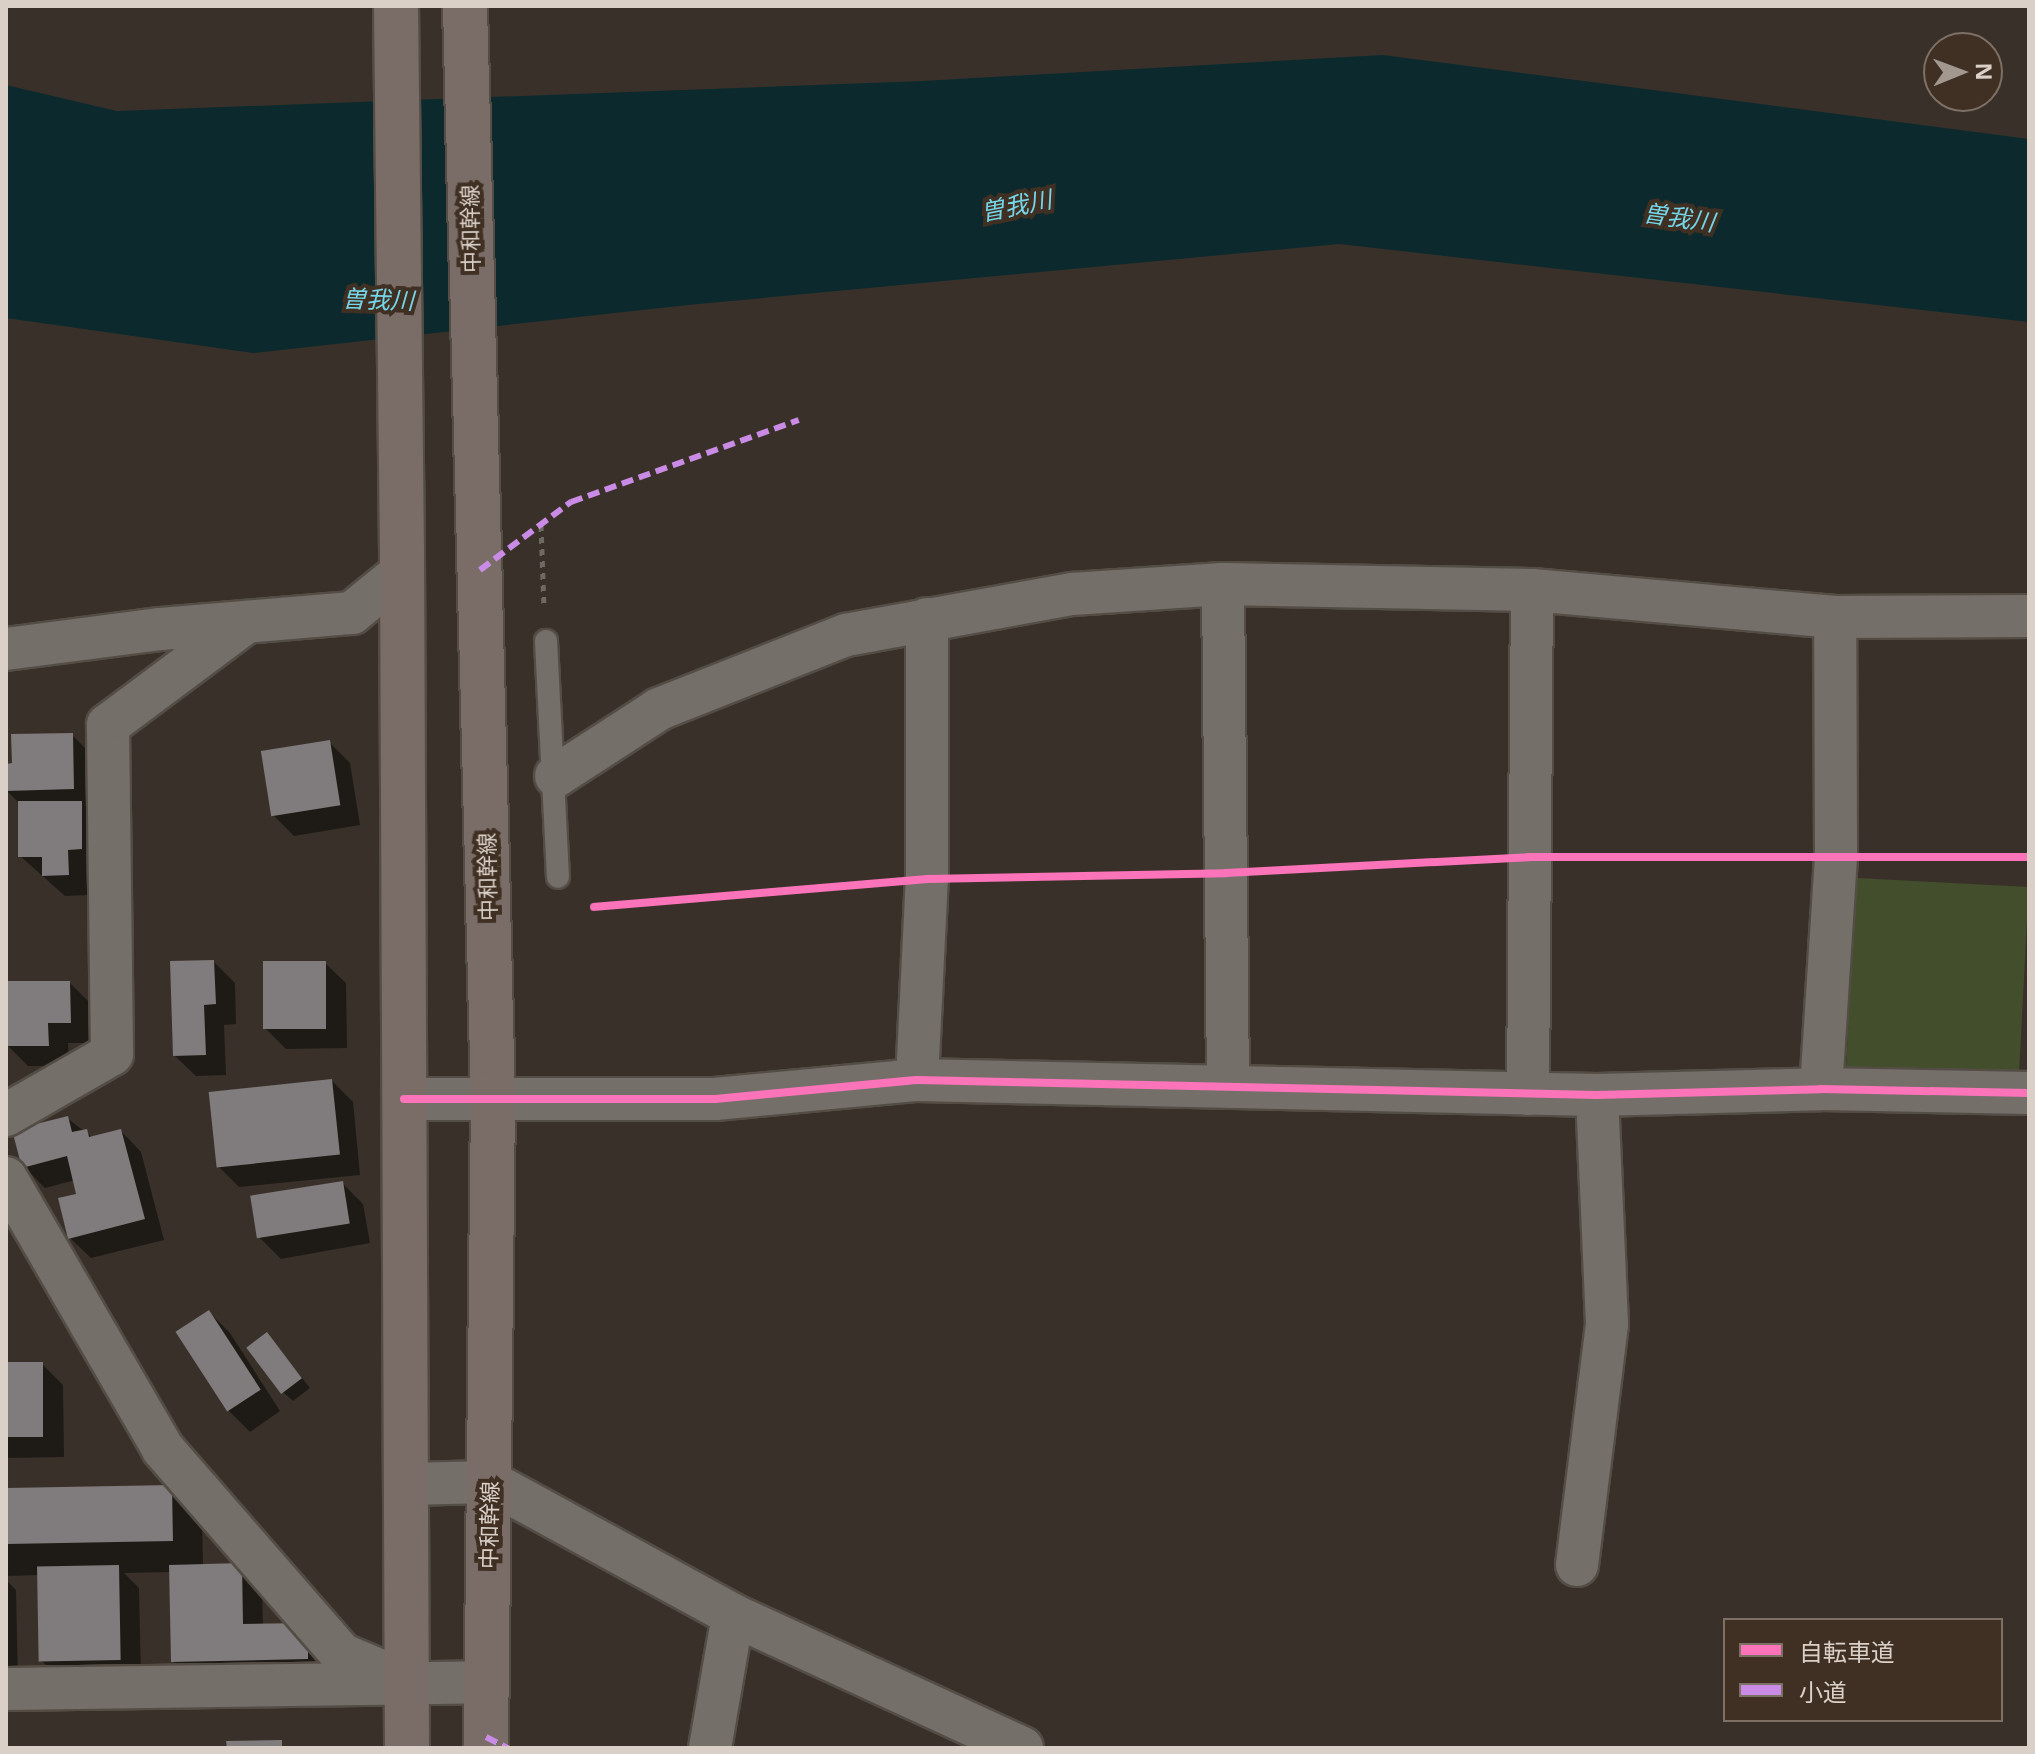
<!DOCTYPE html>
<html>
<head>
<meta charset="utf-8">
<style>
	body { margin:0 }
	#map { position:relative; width:2035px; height:1754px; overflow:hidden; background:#393129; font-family:"Open Sans","Noto Sans JP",sans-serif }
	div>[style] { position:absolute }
	.green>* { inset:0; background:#434e2c; transform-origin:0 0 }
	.water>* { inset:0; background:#0c2a2e }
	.shadow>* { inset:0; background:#0007 }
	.building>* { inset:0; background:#807b7c; transform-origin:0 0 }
	.path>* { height:5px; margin-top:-2.5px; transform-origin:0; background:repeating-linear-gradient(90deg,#6f6964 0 6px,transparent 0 12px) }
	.roads { filter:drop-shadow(2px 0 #544d46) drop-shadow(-2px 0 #544d46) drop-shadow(0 2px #544d46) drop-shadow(0 -2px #544d46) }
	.service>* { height:22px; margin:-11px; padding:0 11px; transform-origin:11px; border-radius:11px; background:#756f6a }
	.minor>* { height:42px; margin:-21px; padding:0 21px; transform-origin:21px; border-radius:21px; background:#756f6a }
	.primary>* { height:44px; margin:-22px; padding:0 22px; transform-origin:22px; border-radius:22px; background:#7a6d67 }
	.quiet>* { height:6px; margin-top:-3px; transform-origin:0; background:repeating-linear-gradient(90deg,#ca8be6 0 12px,transparent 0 18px) }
	.cycleway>* { height:8px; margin:-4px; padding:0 4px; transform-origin:4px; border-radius:4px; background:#fb73b8 }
	span { translate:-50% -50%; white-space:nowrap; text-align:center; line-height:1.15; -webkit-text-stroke:8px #3f3023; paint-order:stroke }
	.street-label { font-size:22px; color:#dad0c8 }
	.water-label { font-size:24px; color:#74d6e8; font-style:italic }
	.frame { position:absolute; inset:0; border:8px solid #dad0c8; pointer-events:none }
	.legend { position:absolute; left:1723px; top:1618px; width:280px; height:104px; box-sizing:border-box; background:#3f3023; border:2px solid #7d7065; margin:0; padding:10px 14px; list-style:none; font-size:24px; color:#dad0c8 }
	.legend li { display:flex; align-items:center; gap:16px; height:40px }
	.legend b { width:40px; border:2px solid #7d7065 }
	.north { position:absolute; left:1923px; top:32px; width:80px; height:80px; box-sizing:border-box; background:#3f3023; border:2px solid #7d7065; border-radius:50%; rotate:89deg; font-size:22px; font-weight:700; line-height:32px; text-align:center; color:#dad0c8 }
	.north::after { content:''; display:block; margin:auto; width:28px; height:36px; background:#a29890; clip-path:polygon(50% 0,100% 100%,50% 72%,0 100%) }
</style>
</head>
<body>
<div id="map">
	<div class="green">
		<i style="left:1856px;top:878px;width:173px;height:204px;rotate:3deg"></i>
	</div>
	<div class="water">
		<i style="clip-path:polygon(1383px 55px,2029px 139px,2029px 322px,1339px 244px,688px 305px,253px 353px,6px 318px,6px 85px,117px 111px,922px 81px)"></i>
	</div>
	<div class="shadow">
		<i style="clip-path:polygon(72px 735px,93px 756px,94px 809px,88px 810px,102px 824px,102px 869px,88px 870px,89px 895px,65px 896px,20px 856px,20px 804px,6px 790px,6px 766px,14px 765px)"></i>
		<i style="clip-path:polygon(329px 742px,350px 763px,360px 825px,294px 836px,273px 815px)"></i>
		<i style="clip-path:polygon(214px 962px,235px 983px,236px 1024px,224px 1025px,226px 1075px,196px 1076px,175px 1056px)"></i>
		<i style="clip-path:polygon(325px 963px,346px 983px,347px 1048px,286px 1049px,265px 1028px)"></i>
		<i style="clip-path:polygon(70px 983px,91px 1004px,91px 1043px,68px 1043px,69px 1066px,28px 1066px,7px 1045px)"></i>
		<i style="clip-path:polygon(332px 1081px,353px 1102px,360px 1175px,239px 1187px,218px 1166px)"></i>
		<i style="clip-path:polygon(67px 1118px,93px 1138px,121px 1131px,141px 1152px,164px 1240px,91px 1258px,70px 1238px,78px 1195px,75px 1180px,45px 1188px,24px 1167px)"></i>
		<i style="clip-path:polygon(342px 1183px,363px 1204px,370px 1243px,281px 1259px,260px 1238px)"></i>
		<i style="clip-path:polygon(209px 1312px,230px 1333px,280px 1411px,250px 1432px,229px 1411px)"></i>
		<i style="clip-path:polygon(267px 1335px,310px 1388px,293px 1401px,283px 1392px)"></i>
		<i style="clip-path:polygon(6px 1364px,42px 1364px,63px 1385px,64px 1457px,6px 1458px)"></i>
		<i style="clip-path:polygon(171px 1487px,202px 1518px,203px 1566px,241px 1565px,262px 1586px,263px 1626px,307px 1625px,328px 1679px,194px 1682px,173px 1661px,171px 1572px,124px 1573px,139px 1588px,141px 1680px,62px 1681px,41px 1660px,40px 1575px,6px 1576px,6px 1491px)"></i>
		<i style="clip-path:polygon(6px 1580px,16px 1590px,18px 1681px,6px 1682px)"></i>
	</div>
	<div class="building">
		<i style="clip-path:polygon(73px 733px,74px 789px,6px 791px,6px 764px,12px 763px,11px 734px)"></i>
		<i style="left:330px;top:740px;width:66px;height:70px;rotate:81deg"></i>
		<i style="clip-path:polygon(18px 801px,82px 801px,82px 849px,68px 850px,69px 875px,42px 876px,42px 857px,18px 857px)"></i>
		<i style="clip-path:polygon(214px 960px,216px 1004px,204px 1005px,206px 1055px,173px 1056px,170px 961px)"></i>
		<i style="left:263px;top:961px;width:63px;height:68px"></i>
		<i style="clip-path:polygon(6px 981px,70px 981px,71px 1023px,48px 1023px,49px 1046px,6px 1046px)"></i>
		<i style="left:332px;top:1079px;width:76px;height:124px;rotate:84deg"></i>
		<i style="clip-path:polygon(68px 1116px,72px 1132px,87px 1129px,89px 1137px,121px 1129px,145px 1219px,68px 1239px,58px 1198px,76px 1194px,67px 1156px,22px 1168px,12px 1130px)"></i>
		<i style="left:343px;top:1181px;width:43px;height:94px;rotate:81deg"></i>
		<i style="left:209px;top:1310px;width:95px;height:40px;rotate:57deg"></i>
		<i style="left:267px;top:1332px;width:58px;height:26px;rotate:53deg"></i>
		<i style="left:6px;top:1362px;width:37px;height:75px"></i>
		<i style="left:172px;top:1485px;width:56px;height:166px;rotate:89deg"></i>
		<i style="clip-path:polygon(242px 1563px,243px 1624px,308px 1623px,308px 1659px,171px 1662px,169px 1565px)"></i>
		<i style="left:119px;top:1565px;width:95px;height:82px;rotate:89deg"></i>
		<i style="clip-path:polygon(282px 1740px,282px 1748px,227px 1748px,226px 1741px)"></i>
	</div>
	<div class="path">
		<i style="left:541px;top:525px;width:83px;rotate:87.9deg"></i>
	</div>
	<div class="roads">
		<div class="service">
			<i style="left:546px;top:641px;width:236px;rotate:87.1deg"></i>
		</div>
		<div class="minor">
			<i style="left:1223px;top:584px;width:501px;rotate:89.43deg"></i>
			<i style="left:6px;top:649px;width:156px;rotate:-7.4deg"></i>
			<i style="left:161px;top:629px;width:192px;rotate:-4.8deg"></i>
			<i style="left:352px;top:613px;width:63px;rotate:-39.2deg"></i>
			<i style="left:556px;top:776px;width:123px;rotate:-33deg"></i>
			<i style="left:659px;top:709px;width:201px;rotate:-21.6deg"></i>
			<i style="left:846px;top:635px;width:230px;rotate:-10.3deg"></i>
			<i style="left:1072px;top:594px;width:151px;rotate:-3.8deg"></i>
			<i style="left:1223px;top:584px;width:309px;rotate:1.1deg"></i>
			<i style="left:1532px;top:590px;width:304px;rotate:5.1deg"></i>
			<i style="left:1835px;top:617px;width:194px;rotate:-0.3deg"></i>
			<i style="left:917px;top:1080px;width:201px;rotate:-87.2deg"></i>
			<i style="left:927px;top:879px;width:260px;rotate:-90deg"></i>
			<i style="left:1821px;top:1089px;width:233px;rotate:-86.3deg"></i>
			<i style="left:1836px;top:856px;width:239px;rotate:-90.2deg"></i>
			<i style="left:1528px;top:1094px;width:504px;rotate:-89.55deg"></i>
			<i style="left:404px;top:1099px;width:311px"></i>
			<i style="left:715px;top:1099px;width:203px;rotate:-5.4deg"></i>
			<i style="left:917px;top:1080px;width:680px;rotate:1.26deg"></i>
			<i style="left:1597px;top:1095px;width:224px;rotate:-1.5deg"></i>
			<i style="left:1821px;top:1089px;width:208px;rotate:1.1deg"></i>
			<i style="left:6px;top:1115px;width:122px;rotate:-29.9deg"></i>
			<i style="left:112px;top:1054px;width:329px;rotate:-90.7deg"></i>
			<i style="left:108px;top:725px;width:172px;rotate:-36.7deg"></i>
			<i style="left:6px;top:1178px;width:313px;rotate:59.9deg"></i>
			<i style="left:163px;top:1449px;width:271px;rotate:49deg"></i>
			<i style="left:341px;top:1654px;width:72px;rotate:23deg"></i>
			<i style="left:406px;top:1484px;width:84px;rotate:-1.4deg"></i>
			<i style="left:490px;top:1482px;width:277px;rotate:28.7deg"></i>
			<i style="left:733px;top:1615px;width:318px;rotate:24.7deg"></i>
			<i style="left:1577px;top:1565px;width:243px;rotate:-82.9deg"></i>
			<i style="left:1607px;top:1324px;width:229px;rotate:-92.5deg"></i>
			<i style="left:6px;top:1689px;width:481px;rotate:-0.8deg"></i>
			<i style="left:710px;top:1748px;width:135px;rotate:-80.2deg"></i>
		</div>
		<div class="primary">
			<i style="left:396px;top:6px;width:547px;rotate:89.37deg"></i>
			<i style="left:402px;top:553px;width:1195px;rotate:89.76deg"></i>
			<i style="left:465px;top:6px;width:1092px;rotate:88.53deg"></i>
			<i style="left:493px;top:1098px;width:650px;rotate:90.62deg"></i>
		</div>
	</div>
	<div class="quiet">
		<i style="left:480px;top:570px;width:114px;rotate:-36.8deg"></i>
		<i style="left:571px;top:502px;width:242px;rotate:-19.8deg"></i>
		<i style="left:486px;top:1737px;width:25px;rotate:27deg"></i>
	</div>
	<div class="cycleway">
		<i style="left:594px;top:907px;width:334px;rotate:-4.8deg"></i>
		<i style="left:927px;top:879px;width:299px;rotate:-1.1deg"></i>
		<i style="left:1226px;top:873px;width:303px;rotate:-3deg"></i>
		<i style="left:1529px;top:857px;width:500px"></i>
		<i style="left:404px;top:1099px;width:311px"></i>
		<i style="left:715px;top:1099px;width:203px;rotate:-5.4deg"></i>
		<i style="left:917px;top:1080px;width:680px;rotate:1.26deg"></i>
		<i style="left:1597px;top:1095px;width:224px;rotate:-1.5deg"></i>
		<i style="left:1821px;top:1089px;width:208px;rotate:1.1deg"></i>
	</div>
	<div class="street-label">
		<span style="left:470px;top:229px;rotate:-91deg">中和幹線</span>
		<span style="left:487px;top:877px;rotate:-91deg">中和幹線</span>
		<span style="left:489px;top:1525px;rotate:-89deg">中和幹線</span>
	</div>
	<div class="water-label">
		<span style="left:1016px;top:205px;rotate:-11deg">曽我川</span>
		<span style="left:1679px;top:217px;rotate:8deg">曽我川</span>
		<span style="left:378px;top:299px;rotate:2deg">曽我川</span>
	</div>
	<div class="frame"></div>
	<ul class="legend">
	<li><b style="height:10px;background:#fb73b8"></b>自転車道</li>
	<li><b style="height:10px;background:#ca8be6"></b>小道</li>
	</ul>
	<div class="north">N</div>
</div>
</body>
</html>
